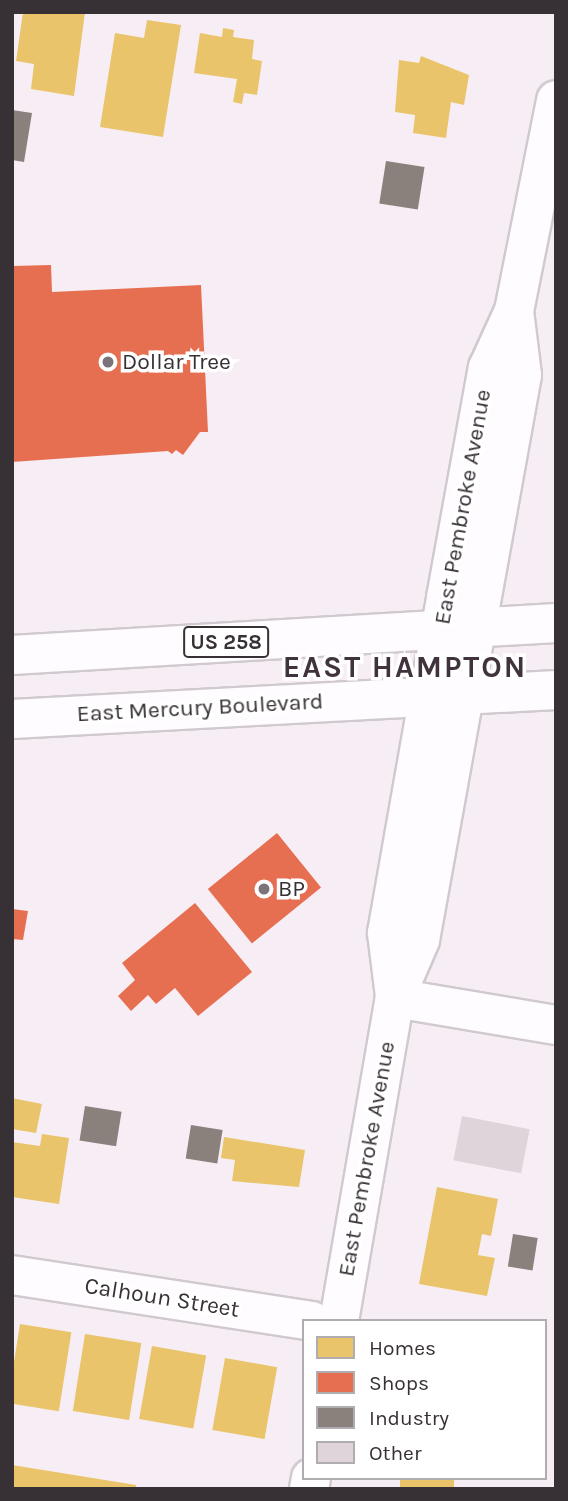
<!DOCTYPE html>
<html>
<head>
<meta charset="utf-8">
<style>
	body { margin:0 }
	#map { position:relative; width:568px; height:1501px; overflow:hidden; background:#f7eef5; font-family:Karla,sans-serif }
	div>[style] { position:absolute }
	.homes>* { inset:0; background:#e9c46a; transform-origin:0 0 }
	.shops>* { inset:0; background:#e76f51; transform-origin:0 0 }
	.industry>* { inset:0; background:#8a817c; transform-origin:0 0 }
	.building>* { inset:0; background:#e0d4db; transform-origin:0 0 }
	.roads { filter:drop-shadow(2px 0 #d0c9ce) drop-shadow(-2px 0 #d0c9ce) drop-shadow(0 2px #d0c9ce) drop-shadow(0 -2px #d0c9ce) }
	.minor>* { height:38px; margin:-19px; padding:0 19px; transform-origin:19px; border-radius:19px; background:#fefcfe }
	.major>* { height:38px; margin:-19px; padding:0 19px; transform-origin:19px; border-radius:19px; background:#fefcfe }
	.dots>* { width:19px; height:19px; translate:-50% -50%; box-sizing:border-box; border:4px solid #fff; border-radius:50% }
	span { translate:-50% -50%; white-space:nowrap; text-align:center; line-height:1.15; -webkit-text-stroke:7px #fff; paint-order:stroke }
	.shield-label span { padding:2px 5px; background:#fff; border:2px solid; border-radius:5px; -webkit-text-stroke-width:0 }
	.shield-label { font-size:21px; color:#373136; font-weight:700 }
	.poi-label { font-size:23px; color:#373136 }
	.left { translate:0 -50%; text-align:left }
	.street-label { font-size:23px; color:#373136 }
	.district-label { font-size:30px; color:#40333d; font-weight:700; letter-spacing:2px }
	.frame { position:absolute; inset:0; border:14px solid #373136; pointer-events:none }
	.legend { position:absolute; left:302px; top:1319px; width:245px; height:161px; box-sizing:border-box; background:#fff; border:2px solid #afadaf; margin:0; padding:9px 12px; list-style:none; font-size:21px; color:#373136 }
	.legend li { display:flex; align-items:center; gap:14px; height:35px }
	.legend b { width:35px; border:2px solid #afadaf }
</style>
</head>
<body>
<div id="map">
	<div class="homes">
		<i style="clip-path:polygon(23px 12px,85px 12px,74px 96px,31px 89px,34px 64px,16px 61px)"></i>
		<i style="clip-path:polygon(147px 20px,181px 25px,163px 137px,100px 127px,115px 33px,144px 38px)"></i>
		<i style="clip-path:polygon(223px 28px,234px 30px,233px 37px,254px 40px,252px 59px,262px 61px,257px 95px,244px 93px,242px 104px,233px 102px,237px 79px,194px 73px,200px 33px,222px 37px)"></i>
		<i style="clip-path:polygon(421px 56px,469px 75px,464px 105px,451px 102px,446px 138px,413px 133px,415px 115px,395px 112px,399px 60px,419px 63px)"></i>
		<i style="clip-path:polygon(12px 1098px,42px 1104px,36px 1133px,12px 1129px)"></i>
		<i style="clip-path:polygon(42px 1134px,69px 1138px,59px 1204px,12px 1197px,12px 1142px,40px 1146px)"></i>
		<i style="clip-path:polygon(224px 1137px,305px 1150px,299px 1187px,232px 1181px,235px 1160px,221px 1158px)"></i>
		<i style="clip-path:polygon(437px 1187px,498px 1199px,491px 1236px,482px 1234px,478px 1255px,495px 1258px,487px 1296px,419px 1284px)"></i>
		<i style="left:20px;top:1324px;width:52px;height:80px;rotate:9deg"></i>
		<i style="left:85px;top:1334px;width:57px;height:78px;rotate:9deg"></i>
		<i style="left:152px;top:1346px;width:55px;height:74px;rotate:10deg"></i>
		<i style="left:225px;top:1358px;width:53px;height:73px;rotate:10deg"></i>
		<i style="clip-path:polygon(12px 1465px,136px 1485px,136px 1489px,12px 1489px)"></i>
		<i style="left:400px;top:1478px;width:54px;height:11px"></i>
	</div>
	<div class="shops">
		<i style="clip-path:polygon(51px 265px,52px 292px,201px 285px,208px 432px,200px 432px,183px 455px,176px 450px,172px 454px,168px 451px,12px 462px,12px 266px)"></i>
		<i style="left:277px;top:833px;width:70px;height:89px;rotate:51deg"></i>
		<i style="clip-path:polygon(195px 903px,252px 972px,198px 1016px,175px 988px,156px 1004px,148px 995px,131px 1011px,118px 996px,135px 980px,122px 963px)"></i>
		<i style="clip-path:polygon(12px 909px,28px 911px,23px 940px,12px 939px)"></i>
	</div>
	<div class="industry">
		<i style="clip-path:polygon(12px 110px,32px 113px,24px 162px,12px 160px)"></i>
		<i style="left:386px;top:161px;width:39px;height:43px;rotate:9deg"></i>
		<i style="left:85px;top:1106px;width:37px;height:35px;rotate:9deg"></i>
		<i style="left:191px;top:1125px;width:32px;height:34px;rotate:9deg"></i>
		<i style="left:513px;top:1234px;width:25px;height:33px;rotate:9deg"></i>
	</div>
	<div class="building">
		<i style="left:462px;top:1116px;width:69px;height:45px;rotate:11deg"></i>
	</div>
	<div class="roads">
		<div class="minor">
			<i style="left:395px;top:998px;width:163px;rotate:9.5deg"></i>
			<i style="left:12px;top:1275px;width:303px;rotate:8.7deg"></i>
		</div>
		<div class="major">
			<i style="left:12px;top:655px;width:545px;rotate:-3.37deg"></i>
			<i style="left:12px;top:719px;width:545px;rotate:-3.05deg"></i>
			<i style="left:395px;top:996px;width:64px;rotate:-97.2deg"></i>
			<i style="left:387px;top:933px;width:340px;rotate:-80deg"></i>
			<i style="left:446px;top:598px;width:234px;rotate:-79.7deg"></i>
			<i style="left:488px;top:368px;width:63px;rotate:-65.5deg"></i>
			<i style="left:514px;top:311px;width:215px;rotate:-78.7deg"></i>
			<i style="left:339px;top:1321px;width:328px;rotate:-80.2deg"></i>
			<i style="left:395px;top:998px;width:63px;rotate:-66.7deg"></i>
			<i style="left:420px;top:940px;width:574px;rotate:-79.77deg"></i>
			<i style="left:522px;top:375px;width:64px;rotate:-97.1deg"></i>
			<i style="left:309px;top:1489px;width:11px;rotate:-80deg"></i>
		</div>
	</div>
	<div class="dots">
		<i style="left:108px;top:362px;background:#7a7379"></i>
		<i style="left:264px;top:889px;background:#7a7379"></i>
	</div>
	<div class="shield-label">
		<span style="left:226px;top:642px">US 258</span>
	</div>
	<div class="poi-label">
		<span class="left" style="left:122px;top:362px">Dollar Tree</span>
		<span class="left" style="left:278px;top:889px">BP</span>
	</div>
	<div class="street-label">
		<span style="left:463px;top:507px;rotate:-80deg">East Pembroke Avenue</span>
		<span style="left:200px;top:708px;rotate:-3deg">East Mercury Boulevard</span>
		<span style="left:367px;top:1159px;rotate:-80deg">East Pembroke Avenue</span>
		<span style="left:162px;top:1298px;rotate:9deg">Calhoun Street</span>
	</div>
	<div class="district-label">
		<span style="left:405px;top:667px">EAST HAMPTON</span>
	</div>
	<div class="frame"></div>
	<ul class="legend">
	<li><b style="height:19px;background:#e9c46a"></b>Homes</li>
	<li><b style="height:19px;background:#e76f51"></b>Shops</li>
	<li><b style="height:19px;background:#8a817c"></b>Industry</li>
	<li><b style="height:19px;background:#e0d4db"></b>Other</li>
	</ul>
</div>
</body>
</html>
